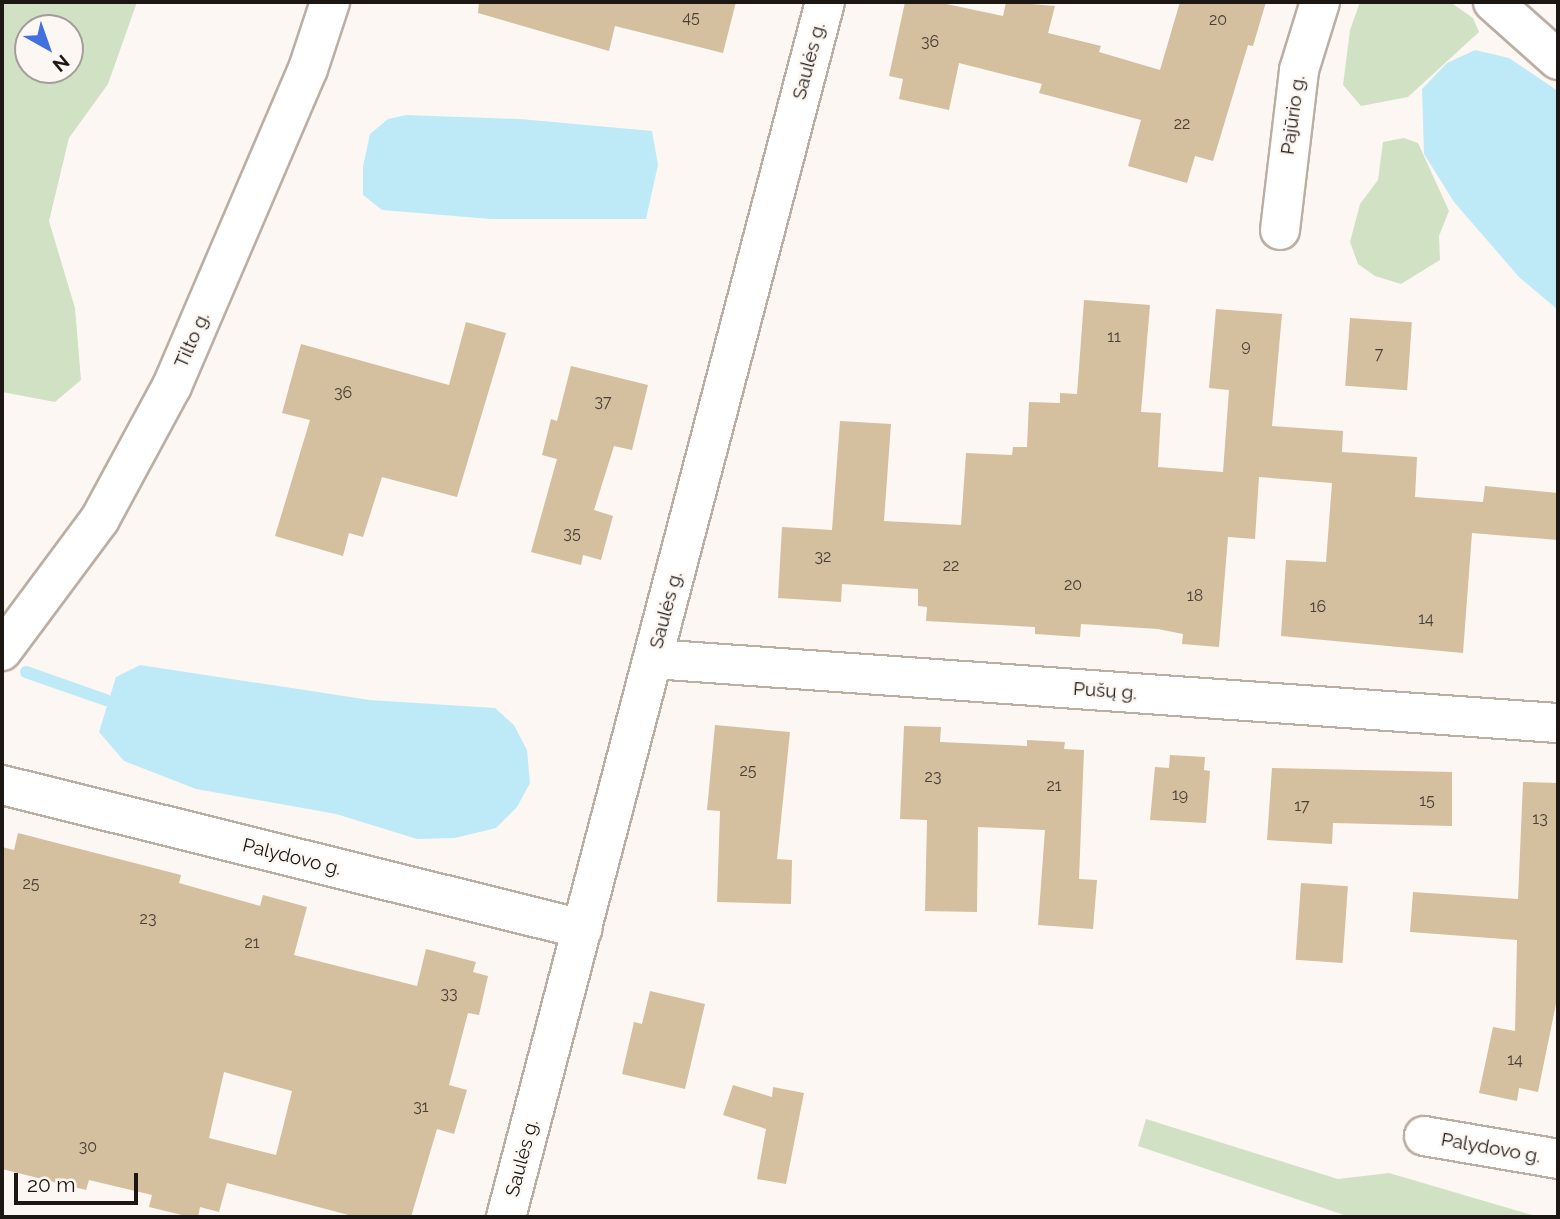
<!DOCTYPE html>
<html>
<head>
<meta charset="utf-8">
<style>
	body { margin:0 }
	#map { position:relative; width:1560px; height:1219px; overflow:hidden; background:#fdf7f3; font-family:Raleway,sans-serif }
	div>[style] { position:absolute }
	.green>* { inset:0; background:#d0e2c3 }
	.water>* { inset:0; background:#beeaf8 }
	.stream>* { height:12px; margin:-6px; padding:0 6px; transform-origin:6px; border-radius:6px; background:#beeaf8 }
	.building>* { inset:0; background:#d4bf9f; transform-origin:0 0 }
	.roads { filter:drop-shadow(2px 0 #bbaea3) drop-shadow(-2px 0 #bbaea3) drop-shadow(0 2px #bbaea3) drop-shadow(0 -2px #bbaea3) }
	.minor>* { height:38px; margin:-19px; padding:0 19px; transform-origin:19px; border-radius:19px; background:#fff }
	span { translate:-50% -50%; white-space:nowrap; text-align:center; line-height:1.15; -webkit-text-stroke:5px #fdf7f3; paint-order:stroke }
	.number-label { font-size:16px; color:#4a4136 }
	.number-label span { -webkit-text-stroke-width:0 }
	.street-label { font-size:19px; color:#1c1713 }
	.frame { position:absolute; inset:0; border:4px solid #1c1713; pointer-events:none }
	.north { position:absolute; left:14px; top:14px; width:70px; height:70px; box-sizing:border-box; background:#fdf7f3; border:2px solid #a39d99; border-radius:50%; rotate:140deg; font-size:19px; font-weight:700; line-height:28px; text-align:center; color:#1c1713 }
	.north::after { content:''; display:block; margin:auto; width:24px; height:32px; background:#4270e2; clip-path:polygon(50% 0,100% 100%,50% 72%,0 100%) }
	.scale { position:absolute; left:14px; top:1173px; width:124px; height:32px; box-sizing:border-box; border:4px solid #1c1713; border-top:0; padding-left:9px; font-size:21px; line-height:24px; white-space:nowrap; color:#1c1713; -webkit-text-stroke:5px #fdf7f3; paint-order:stroke }
</style>
</head>
<body>
<div id="map">
	<div class="green">
		<i style="clip-path:polygon(evenodd,2px 2px,137px 2px,108px 84px,69px 138px,49px 221px,75px 308px,81px 380px,55px 402px,2px 392px,2px 2px,28px 28px,70px 28px,70px 70px,28px 70px,28px 28px)"></i>
		<i style="clip-path:polygon(1360px 2px,1450px 2px,1473px 18px,1479px 32px,1408px 97px,1361px 106px,1343px 85px,1350px 30px)"></i>
		<i style="clip-path:polygon(1404px 138px,1418px 143px,1449px 211px,1439px 236px,1440px 260px,1401px 284px,1375px 276px,1358px 264px,1350px 242px,1360px 204px,1378px 180px,1383px 142px)"></i>
		<i style="clip-path:polygon(1146px 1119px,1338px 1179px,1389px 1173px,1539px 1217px,1350px 1217px,1138px 1146px)"></i>
	</div>
	<div class="water">
		<i style="clip-path:polygon(1475px 50px,1509px 58px,1558px 91px,1558px 310px,1519px 277px,1454px 202px,1424px 154px,1422px 89px,1447px 63px)"></i>
		<i style="clip-path:polygon(406px 115px,520px 119px,652px 131px,658px 165px,646px 219px,491px 219px,382px 210px,363px 195px,363px 166px,370px 134px,388px 119px)"></i>
		<i style="clip-path:polygon(140px 665px,370px 700px,495px 708px,514px 725px,527px 750px,530px 783px,517px 807px,496px 828px,455px 838px,417px 839px,336px 814px,196px 789px,124px 761px,99px 732px,116px 677px)"></i>
	</div>
	<div class="stream">
		<i style="left:26px;top:672px;width:85px;rotate:19.3deg"></i>
	</div>
	<div class="building">
		<i style="clip-path:polygon(479px 2px,736px 2px,723px 53px,615px 26px,609px 51px,478px 13px)"></i>
		<i style="clip-path:polygon(905px 2px,937px 2px,1003px 16px,1006px 2px,1055px 6px,1048px 33px,1101px 46px,1099px 52px,1160px 70px,1180px 2px,1266px 2px,1253px 46px,1248px 45px,1213px 161px,1195px 156px,1187px 183px,1128px 166px,1141px 120px,1039px 93px,1042px 84px,959px 63px,949px 110px,899px 99px,903px 79px,889px 76px)"></i>
		<i style="clip-path:polygon(1084px 300px,1150px 305px,1141px 412px,1161px 413px,1158px 467px,1223px 472px,1229px 390px,1209px 388px,1216px 309px,1282px 314px,1272px 426px,1343px 431px,1342px 452px,1417px 457px,1415px 497px,1483px 502px,1485px 486px,1558px 493px,1558px 540px,1472px 533px,1463px 653px,1281px 636px,1286px 560px,1326px 562px,1332px 483px,1259px 477px,1255px 539px,1228px 537px,1219px 647px,1182px 644px,1183px 634px,1158px 629px,1081px 624px,1080px 637px,1035px 634px,1035px 627px,926px 621px,927px 607px,918px 606px,918px 589px,842px 584px,841px 602px,778px 598px,782px 527px,832px 530px,840px 421px,891px 424px,884px 521px,961px 525px,966px 453px,1012px 455px,1013px 447px,1027px 447px,1029px 402px,1060px 403px,1060px 393px,1077px 394px)"></i>
		<i style="left:1350px;top:318px;width:62px;height:68px;rotate:4deg"></i>
		<i style="clip-path:polygon(466px 322px,506px 333px,457px 497px,382px 477px,363px 537px,349px 533px,343px 556px,275px 536px,310px 420px,282px 413px,301px 344px,449px 385px)"></i>
		<i style="clip-path:polygon(571px 366px,648px 385px,632px 450px,614px 446px,594px 510px,613px 516px,601px 560px,583px 555px,581px 565px,531px 552px,557px 459px,542px 455px,551px 419px,557px 421px)"></i>
		<i style="clip-path:polygon(715px 725px,790px 732px,777px 859px,792px 860px,791px 904px,717px 902px,720px 811px,707px 810px)"></i>
		<i style="clip-path:polygon(904px 726px,941px 727px,940px 742px,1027px 746px,1027px 740px,1065px 742px,1064px 749px,1084px 750px,1079px 879px,1097px 880px,1093px 929px,1038px 925px,1045px 830px,978px 827px,977px 912px,925px 911px,927px 820px,900px 819px)"></i>
		<i style="clip-path:polygon(1170px 755px,1205px 757px,1204px 770px,1210px 771px,1206px 823px,1150px 820px,1155px 767px,1169px 768px)"></i>
		<i style="clip-path:polygon(1272px 768px,1452px 772px,1452px 826px,1333px 823px,1332px 844px,1267px 840px)"></i>
		<i style="clip-path:polygon(1523px 782px,1558px 783px,1558px 994px,1538px 1092px,1519px 1088px,1517px 1101px,1479px 1093px,1493px 1027px,1515px 1031px,1517px 940px,1410px 932px,1413px 892px,1518px 899px)"></i>
		<i style="clip-path:polygon(evenodd,18px 833px,181px 875px,179px 883px,260px 906px,263px 895px,307px 907px,294px 955px,417px 986px,426px 949px,476px 962px,473px 972px,488px 976px,479px 1015px,468px 1013px,449px 1085px,467px 1090px,454px 1134px,437px 1129px,411px 1217px,356px 1217px,227px 1183px,219px 1212px,200px 1207px,198px 1217px,190px 1217px,149px 1207px,152px 1195px,89px 1180px,86px 1190px,2px 1169px,2px 847px,14px 850px,18px 833px,224px 1072px,292px 1091px,276px 1155px,209px 1138px,224px 1072px)"></i>
		<i style="left:1301px;top:883px;width:47px;height:77px;rotate:4deg"></i>
		<i style="clip-path:polygon(650px 991px,705px 1004px,685px 1089px,622px 1074px,634px 1022px,642px 1024px)"></i>
		<i style="clip-path:polygon(733px 1085px,772px 1097px,773px 1087px,804px 1093px,786px 1184px,757px 1179px,766px 1129px,723px 1115px)"></i>
	</div>
	<div class="roads">
		<div class="minor">
			<i style="left:1493px;top:2px;width:87px;rotate:41.7deg"></i>
			<i style="left:1280px;top:230px;width:161px;rotate:-83.2deg"></i>
			<i style="left:1299px;top:70px;width:71px;rotate:-72.8deg"></i>
			<i style="left:2px;top:651px;width:164px;rotate:-53.4deg"></i>
			<i style="left:100px;top:519px;width:151px;rotate:-61.6deg"></i>
			<i style="left:172px;top:386px;width:345px;rotate:-66.8deg"></i>
			<i style="left:308px;top:69px;width:71px;rotate:-71.8deg"></i>
			<i style="left:653px;top:659px;width:907px;rotate:4.05deg"></i>
			<i style="left:2px;top:785px;width:598px;rotate:13.94deg"></i>
			<i style="left:1424px;top:1136px;width:136px;rotate:9.7deg"></i>
			<i style="left:506px;top:1217px;width:1256px;rotate:-75.29deg"></i>
		</div>
	</div>
	<div class="number-label">
		<span style="left:691px;top:18px">45</span>
		<span style="left:1218px;top:20px">20</span>
		<span style="left:930px;top:42px">36</span>
		<span style="left:1182px;top:124px">22</span>
		<span style="left:1114px;top:337px">11</span>
		<span style="left:1246px;top:346px">9</span>
		<span style="left:1379px;top:354px">7</span>
		<span style="left:343px;top:393px">36</span>
		<span style="left:603px;top:402px">37</span>
		<span style="left:572px;top:534px">35</span>
		<span style="left:823px;top:557px">32</span>
		<span style="left:951px;top:566px">22</span>
		<span style="left:1073px;top:585px">20</span>
		<span style="left:1195px;top:596px">18</span>
		<span style="left:1318px;top:607px">16</span>
		<span style="left:1426px;top:619px">14</span>
		<span style="left:748px;top:771px">25</span>
		<span style="left:933px;top:777px">23</span>
		<span style="left:1054px;top:786px">21</span>
		<span style="left:1180px;top:795px">19</span>
		<span style="left:1427px;top:801px">15</span>
		<span style="left:1302px;top:806px">17</span>
		<span style="left:1540px;top:819px">13</span>
		<span style="left:31px;top:884px">25</span>
		<span style="left:148px;top:919px">23</span>
		<span style="left:252px;top:943px">21</span>
		<span style="left:449px;top:994px">33</span>
		<span style="left:1515px;top:1060px">14</span>
		<span style="left:421px;top:1107px">31</span>
		<span style="left:88px;top:1147px">30</span>
	</div>
	<div class="street-label">
		<span style="left:809px;top:61px;rotate:-75deg">Saulės g.</span>
		<span style="left:1293px;top:115px;rotate:-82deg">Pajūrio g.</span>
		<span style="left:192px;top:340px;rotate:-66deg">Tilto g.</span>
		<span style="left:666px;top:610px;rotate:-75deg">Saulės g.</span>
		<span style="left:1105px;top:691px;rotate:4deg">Pušų g.</span>
		<span style="left:292px;top:857px;rotate:14deg">Palydovo g.</span>
		<span style="left:1491px;top:1148px;rotate:10deg">Palydovo g.</span>
		<span style="left:522px;top:1158px;rotate:-75deg">Saulės g.</span>
	</div>
	<div class="frame"></div>
	<div class="north">N</div>
	<div class="scale">20 m</div>
</div>
</body>
</html>
